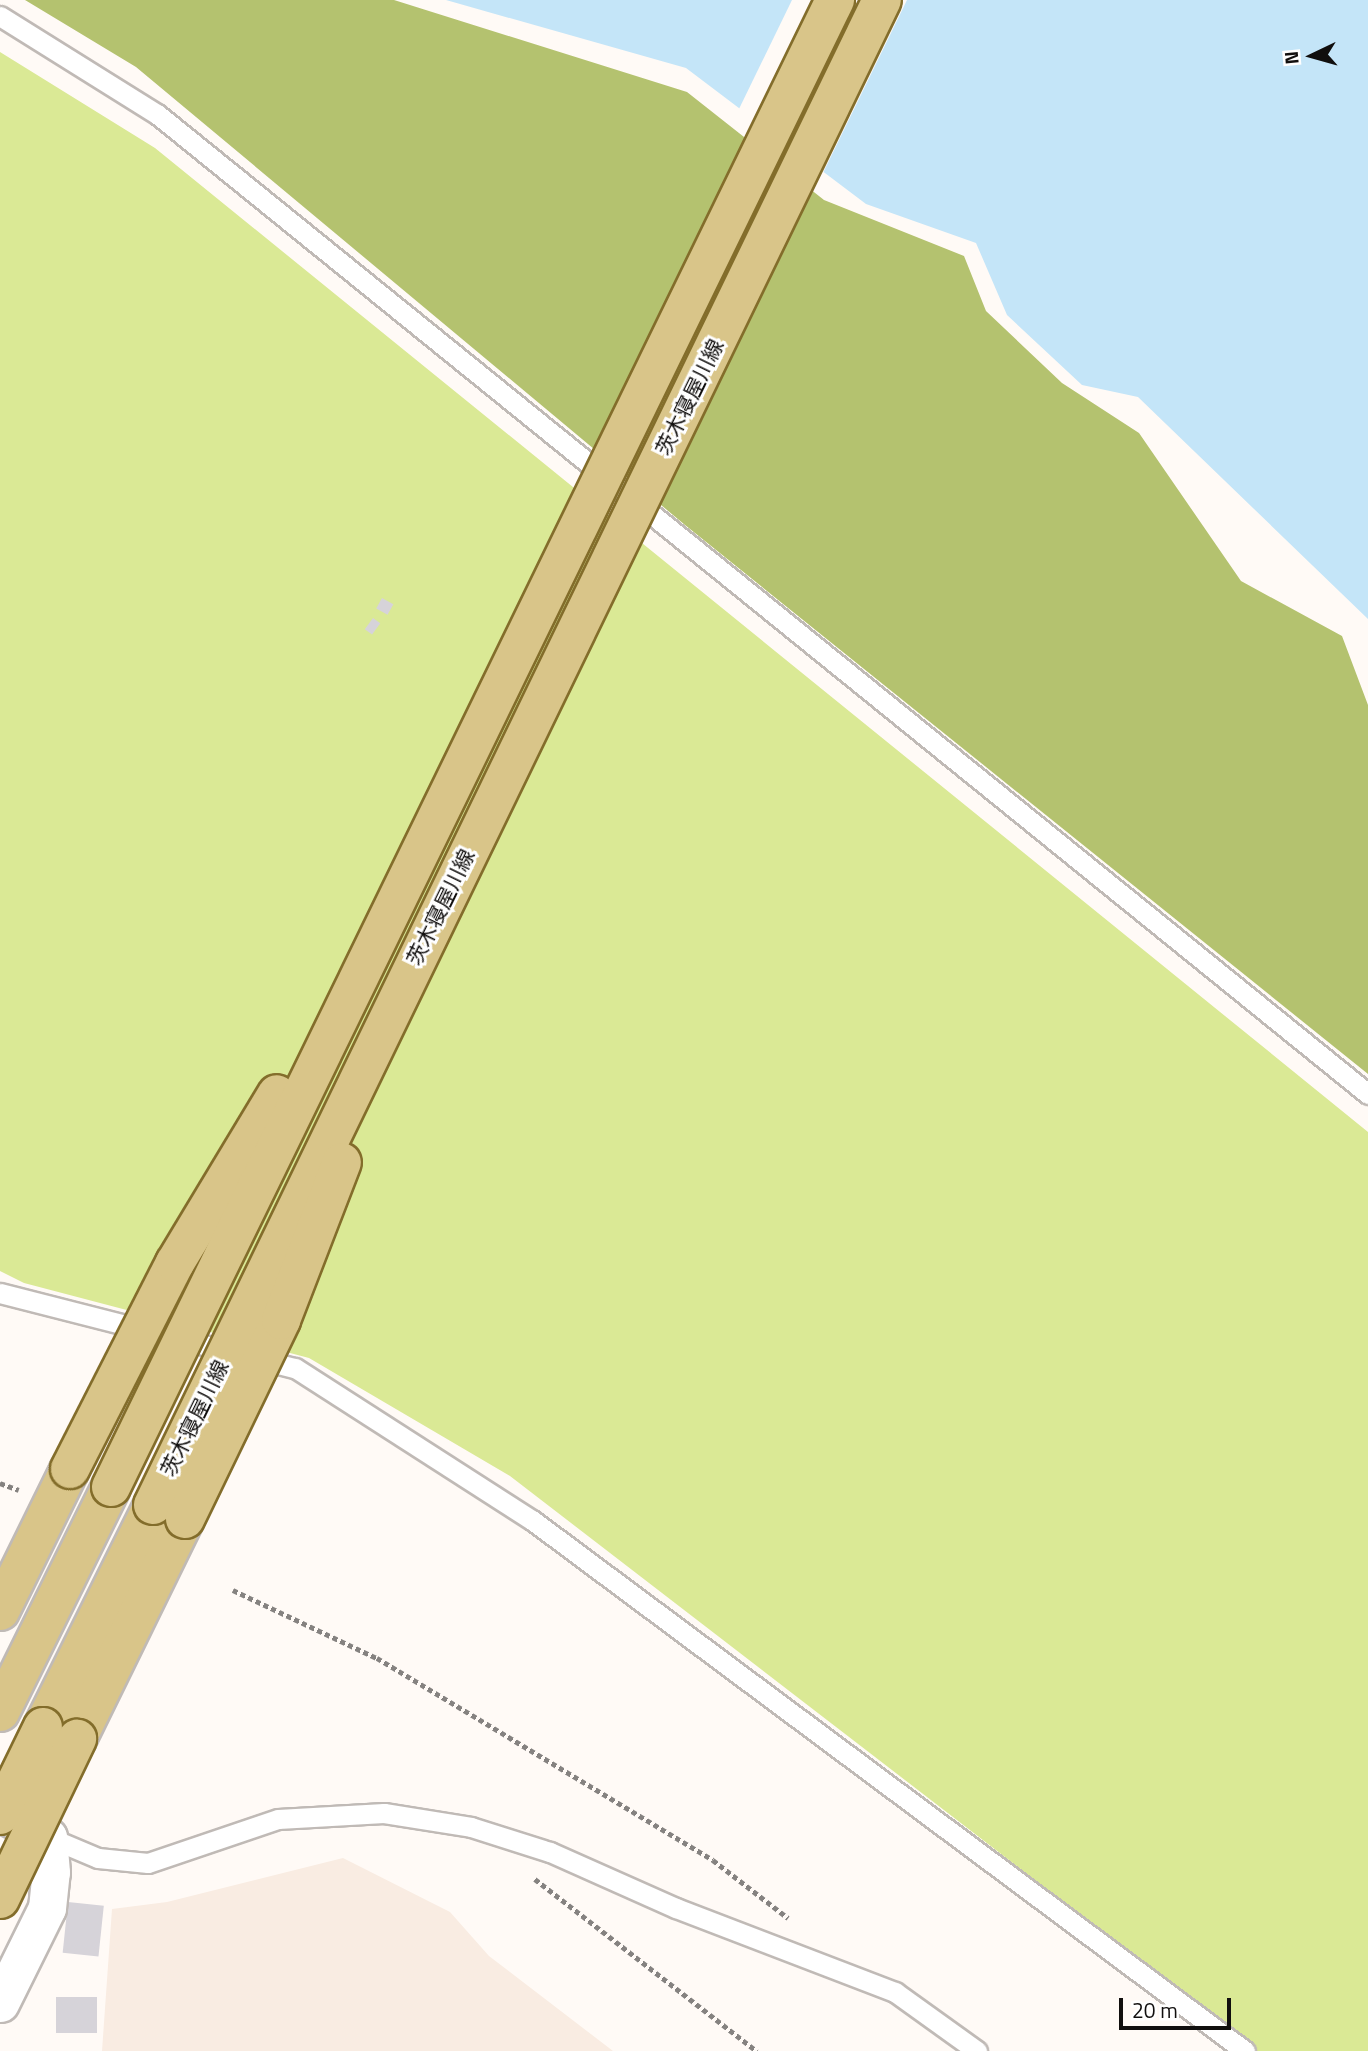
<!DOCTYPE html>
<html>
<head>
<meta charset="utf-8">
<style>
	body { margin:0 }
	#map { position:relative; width:1368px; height:2051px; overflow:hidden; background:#fffaf6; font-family:"Titillium Web","Noto Sans JP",sans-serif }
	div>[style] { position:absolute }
	.built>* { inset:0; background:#f9ece2 }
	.green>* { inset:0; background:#dae995 }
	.forest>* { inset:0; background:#b4c26f }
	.water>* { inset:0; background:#c4e5f8 }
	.pier>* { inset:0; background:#fffaf6 }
	.building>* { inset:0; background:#d6d3d9; transform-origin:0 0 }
	.path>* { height:4.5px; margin-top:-2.25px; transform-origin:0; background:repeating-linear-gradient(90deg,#858280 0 5px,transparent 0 8.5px) }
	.roads { filter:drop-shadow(2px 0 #c0bab6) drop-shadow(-2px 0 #c0bab6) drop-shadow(0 2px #c0bab6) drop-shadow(0 -2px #c0bab6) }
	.lane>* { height:19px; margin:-9.5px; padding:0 9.5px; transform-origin:9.5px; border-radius:9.5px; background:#fff }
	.street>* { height:37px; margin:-18.5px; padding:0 18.5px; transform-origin:18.5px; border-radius:18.5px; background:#fff }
	.primary>* { height:38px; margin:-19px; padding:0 19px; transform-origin:19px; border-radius:19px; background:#d9c589 }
	.bridges { filter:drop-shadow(2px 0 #836d2b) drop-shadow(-2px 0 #836d2b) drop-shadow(0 2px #836d2b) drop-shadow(0 -2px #836d2b) }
	.primary-bridge>* { height:38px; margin:-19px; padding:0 19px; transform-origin:19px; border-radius:19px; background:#d9c589 }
	span { translate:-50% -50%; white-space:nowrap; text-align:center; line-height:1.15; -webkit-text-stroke:6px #fff; paint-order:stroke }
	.street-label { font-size:21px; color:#110f0e }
	.north { position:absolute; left:1277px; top:21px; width:70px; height:70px; -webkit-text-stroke:5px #fff; paint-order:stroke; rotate:265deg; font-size:19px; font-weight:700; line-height:28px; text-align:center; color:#110f0e }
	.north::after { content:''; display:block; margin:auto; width:24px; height:32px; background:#110f0e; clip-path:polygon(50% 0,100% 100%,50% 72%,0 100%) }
	.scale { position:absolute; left:1119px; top:1998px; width:112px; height:32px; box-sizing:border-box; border:4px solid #110f0e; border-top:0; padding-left:9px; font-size:21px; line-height:24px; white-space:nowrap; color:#110f0e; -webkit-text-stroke:5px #fff; paint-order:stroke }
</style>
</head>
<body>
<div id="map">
	<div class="built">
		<i style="clip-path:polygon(343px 1858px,450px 1912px,489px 1956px,613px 2051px,102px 2051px,112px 1909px,167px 1902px)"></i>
	</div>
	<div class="green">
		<i style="clip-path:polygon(0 52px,155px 148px,1368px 1132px,1368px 2051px,1257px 2051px,510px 1476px,309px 1358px,24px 1283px,0 1271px)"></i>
	</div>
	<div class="forest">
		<i style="clip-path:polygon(25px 0,394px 0,687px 92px,824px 200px,964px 256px,986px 311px,1062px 383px,1139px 433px,1241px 581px,1342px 636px,1368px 705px,1368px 1074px,685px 525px,136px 67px)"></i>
	</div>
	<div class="water">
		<i style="clip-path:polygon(446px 0,1368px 0,1368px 619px,1138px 397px,1082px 385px,1007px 315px,976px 243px,866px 204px,686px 68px)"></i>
	</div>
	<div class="pier">
		<i style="clip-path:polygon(792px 0,907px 0,822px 175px,738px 111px)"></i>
	</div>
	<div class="building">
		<i style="left:382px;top:598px;width:13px;height:12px;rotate:29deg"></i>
		<i style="left:373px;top:618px;width:9px;height:14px;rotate:36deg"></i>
		<i style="left:68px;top:1902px;width:36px;height:51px;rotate:6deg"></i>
		<i style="left:56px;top:1997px;width:41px;height:36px"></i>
	</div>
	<div class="path">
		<i style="left:0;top:1483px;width:20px;rotate:20deg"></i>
		<i style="left:233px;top:1590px;width:159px;rotate:25.3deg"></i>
		<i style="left:377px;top:1658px;width:392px;rotate:31deg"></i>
		<i style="left:713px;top:1860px;width:95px;rotate:37.7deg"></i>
		<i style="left:535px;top:1879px;width:281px;rotate:37.8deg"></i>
	</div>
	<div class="roads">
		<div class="lane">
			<i style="left:0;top:16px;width:185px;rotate:32deg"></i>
			<i style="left:157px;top:114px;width:1558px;rotate:38.98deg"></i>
			<i style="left:0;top:1293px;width:304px;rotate:14.3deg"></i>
			<i style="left:295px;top:1368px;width:282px;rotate:32.7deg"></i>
			<i style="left:532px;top:1520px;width:889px;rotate:36.68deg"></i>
			<i style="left:48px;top:1837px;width:54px;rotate:22.8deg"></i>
			<i style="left:98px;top:1858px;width:50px;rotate:5.7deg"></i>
			<i style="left:148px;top:1863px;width:137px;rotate:-18.7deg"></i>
			<i style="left:278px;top:1819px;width:106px;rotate:-3.2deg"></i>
			<i style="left:384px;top:1813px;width:88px;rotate:9.1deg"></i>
			<i style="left:471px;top:1827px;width:83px;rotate:17.6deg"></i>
			<i style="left:550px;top:1852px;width:138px;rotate:24deg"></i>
			<i style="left:676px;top:1908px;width:235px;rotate:21deg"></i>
			<i style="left:895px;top:1992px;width:101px;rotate:35.7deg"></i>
		</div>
		<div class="street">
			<i style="left:0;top:2003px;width:106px;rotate:-63.7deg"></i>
			<i style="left:47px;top:1908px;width:36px;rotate:-84deg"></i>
			<i style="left:51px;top:1872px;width:35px;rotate:-95deg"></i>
			<i style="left:48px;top:1837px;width:46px;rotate:-152.9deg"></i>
		</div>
		<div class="primary">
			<i style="left:0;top:1611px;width:158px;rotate:-63.8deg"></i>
			<i style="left:0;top:1712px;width:251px;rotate:-63.7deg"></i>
			<i style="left:43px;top:1727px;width:248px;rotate:-63.6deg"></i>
			<i style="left:77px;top:1739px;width:245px;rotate:-63.9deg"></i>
		</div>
	</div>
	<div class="bridges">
		<div class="primary-bridge">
			<i style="left:70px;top:1469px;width:231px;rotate:-63deg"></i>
			<i style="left:175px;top:1263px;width:197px;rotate:-58.9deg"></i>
			<i style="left:111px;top:1487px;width:1654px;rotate:-64.04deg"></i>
			<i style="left:153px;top:1505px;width:1672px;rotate:-64.16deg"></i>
			<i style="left:185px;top:1519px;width:221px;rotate:-64.2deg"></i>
			<i style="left:281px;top:1320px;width:169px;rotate:-68.9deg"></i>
			<i style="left:0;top:1815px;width:98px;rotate:-64deg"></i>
			<i style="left:0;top:1899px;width:178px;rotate:-64.3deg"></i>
		</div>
	</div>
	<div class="street-label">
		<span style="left:689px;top:397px;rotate:-64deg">茨木寝屋川線</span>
		<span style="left:440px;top:907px;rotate:-64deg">茨木寝屋川線</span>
		<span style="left:194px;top:1418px;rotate:-64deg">茨木寝屋川線</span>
	</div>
	<div class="north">N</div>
	<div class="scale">20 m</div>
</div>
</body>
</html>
